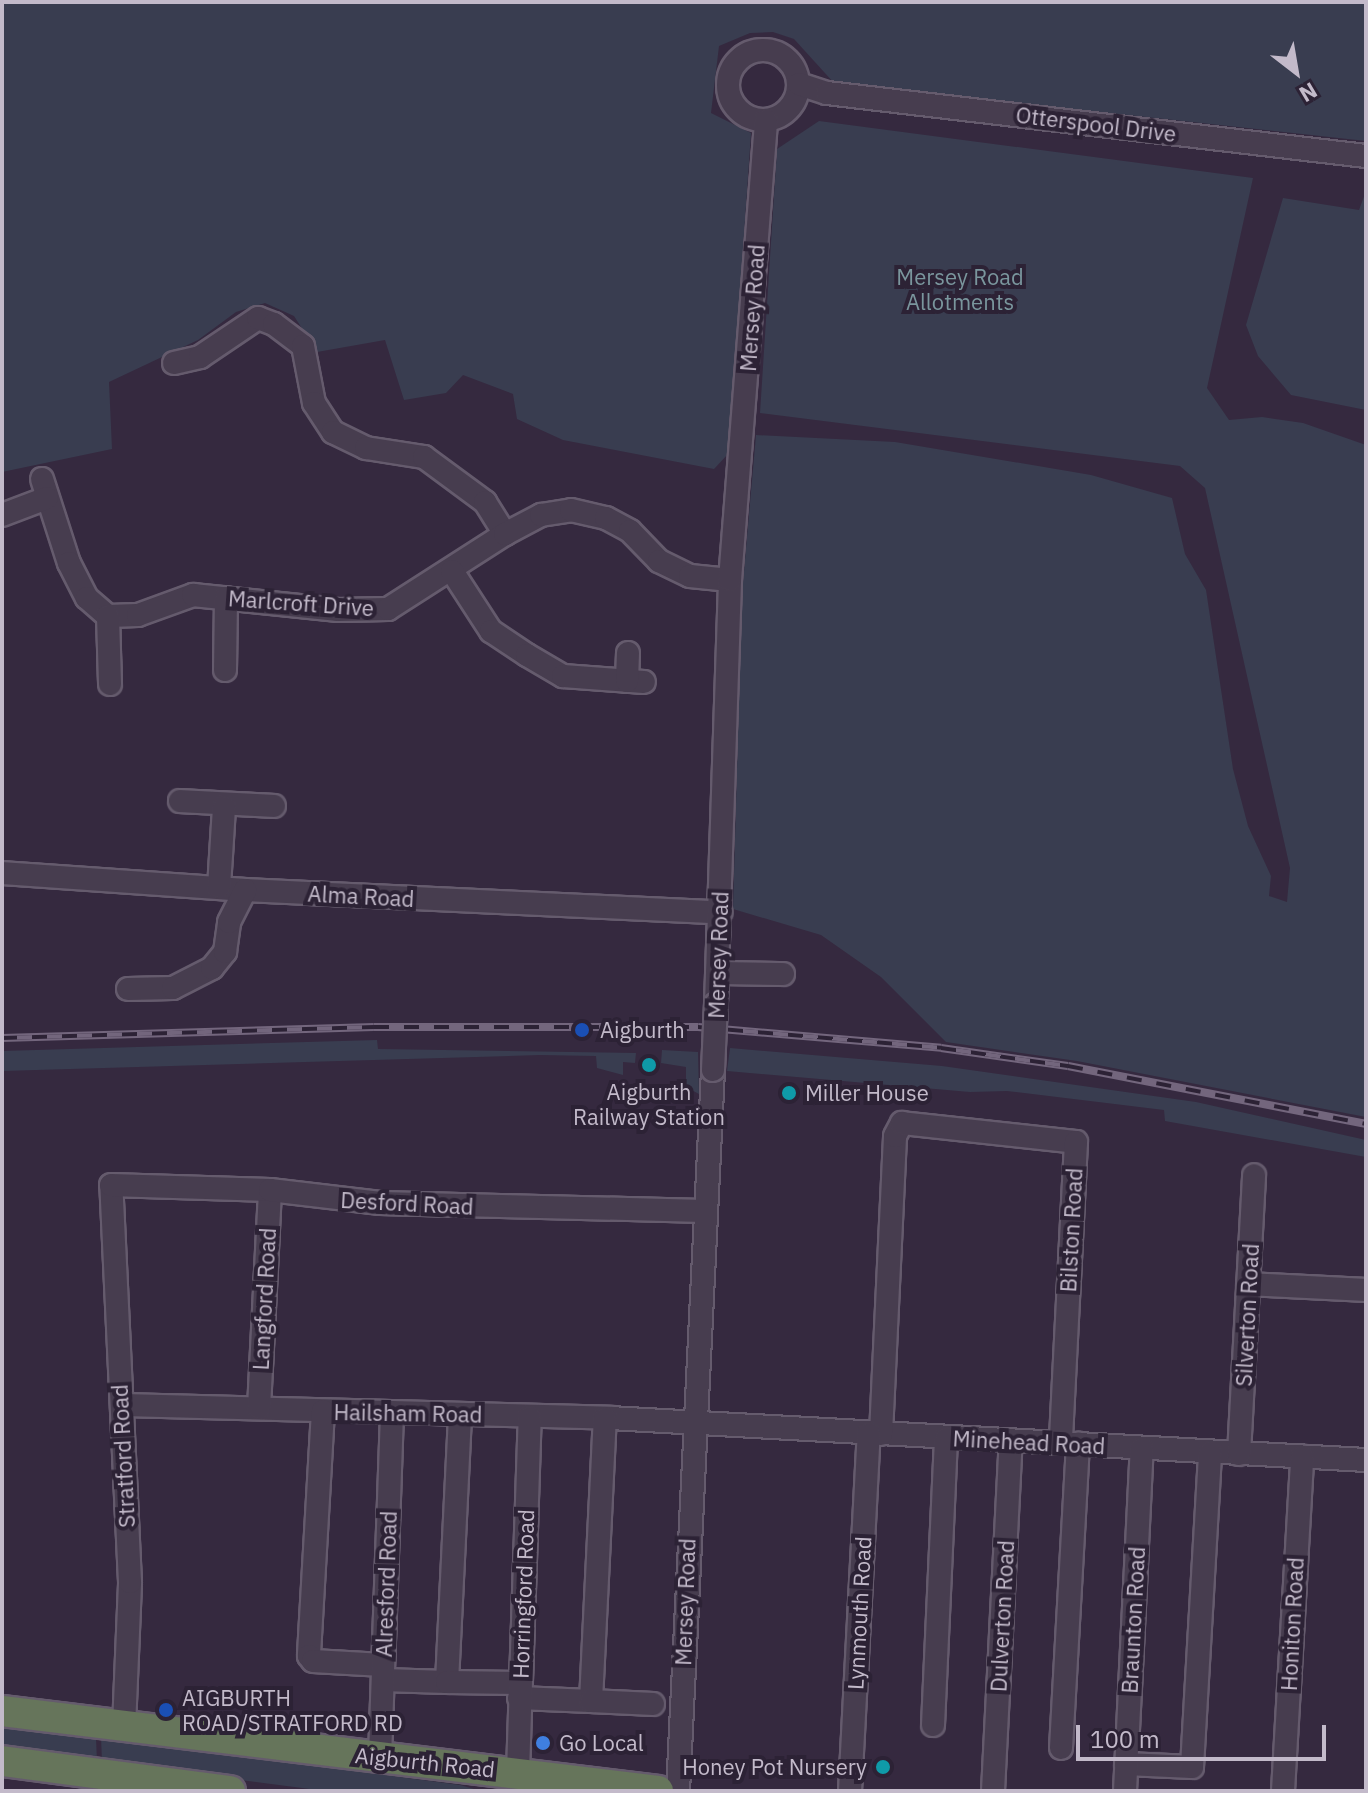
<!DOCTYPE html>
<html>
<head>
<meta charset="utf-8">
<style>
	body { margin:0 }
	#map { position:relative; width:1368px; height:1793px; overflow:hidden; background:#35293f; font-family:"IBM Plex Sans",sans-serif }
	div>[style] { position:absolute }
	.green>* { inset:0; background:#393d50 }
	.roads { filter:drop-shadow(2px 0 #655b6d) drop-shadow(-2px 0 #655b6d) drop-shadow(0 2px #655b6d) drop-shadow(0 -2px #655b6d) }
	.minor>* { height:22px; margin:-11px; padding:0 11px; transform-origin:11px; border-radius:11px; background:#473d4f }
	.minor>.ring { margin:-11px; padding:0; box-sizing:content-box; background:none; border:22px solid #473d4f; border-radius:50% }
	.highway>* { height:30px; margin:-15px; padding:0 15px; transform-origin:15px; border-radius:15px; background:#66755b }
	.rail>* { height:8px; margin-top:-4px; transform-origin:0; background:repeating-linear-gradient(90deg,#2c2235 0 15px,#73667d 0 30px); box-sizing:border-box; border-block:2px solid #73667d }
	.bridges { filter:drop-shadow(2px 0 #655b6d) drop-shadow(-2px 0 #655b6d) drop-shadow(0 2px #655b6d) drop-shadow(0 -2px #655b6d) }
	.minor-bridge>* { height:22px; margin:-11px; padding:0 11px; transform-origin:11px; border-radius:11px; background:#473d4f }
	.dots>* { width:22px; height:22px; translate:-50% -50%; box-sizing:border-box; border:4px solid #2c2235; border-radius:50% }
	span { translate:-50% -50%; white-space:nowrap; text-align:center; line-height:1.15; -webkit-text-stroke:8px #2c2235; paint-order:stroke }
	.street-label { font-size:22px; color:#c3baca }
	.park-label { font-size:22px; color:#7a969d }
	.poi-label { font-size:22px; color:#c3baca }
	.left { translate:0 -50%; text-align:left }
	.right { translate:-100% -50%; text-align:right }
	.frame { position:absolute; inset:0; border:4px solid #c3baca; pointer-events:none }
	.north { position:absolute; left:1256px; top:32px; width:80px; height:80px; -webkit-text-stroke:6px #2c2235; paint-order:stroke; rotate:149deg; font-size:22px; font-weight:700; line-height:32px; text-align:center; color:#c3baca }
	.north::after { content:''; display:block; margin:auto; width:28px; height:36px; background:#c3baca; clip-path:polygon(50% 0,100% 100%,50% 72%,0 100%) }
	.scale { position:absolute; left:1076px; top:1725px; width:250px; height:36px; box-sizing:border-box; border:4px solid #c3baca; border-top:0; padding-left:10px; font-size:24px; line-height:28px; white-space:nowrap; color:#c3baca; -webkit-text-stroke:6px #2c2235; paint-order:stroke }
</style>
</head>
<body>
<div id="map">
	<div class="green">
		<i style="clip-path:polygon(2px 2px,1366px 2px,1366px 141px,834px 83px,794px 39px,773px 32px,750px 33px,719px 46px,711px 113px,751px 133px,729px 453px,714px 469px,563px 440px,517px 419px,513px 394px,463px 375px,446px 393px,404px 400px,385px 340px,317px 352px,294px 316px,265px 303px,236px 312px,198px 340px,109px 382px,112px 449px,2px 472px)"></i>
		<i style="clip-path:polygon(819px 121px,1253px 178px,1207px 388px,1229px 420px,1262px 417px,1303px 423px,1366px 445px,1366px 1117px,1077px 1061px,946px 1042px,881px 977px,821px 935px,733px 909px,742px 594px,756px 435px,895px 442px,1091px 475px,1172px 498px,1185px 554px,1206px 590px,1233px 769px,1248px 826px,1271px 876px,1269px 896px,1287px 902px,1290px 868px,1205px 488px,1180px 466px,760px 413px,777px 149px)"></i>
		<i style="clip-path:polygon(1366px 191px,1366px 410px,1291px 395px,1258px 356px,1246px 325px,1283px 198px,1359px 210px)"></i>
		<i style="clip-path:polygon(377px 1040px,378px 1049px,636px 1053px,635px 1063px,623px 1062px,623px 1075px,597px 1068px,596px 1056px,540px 1055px,2px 1071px,2px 1051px)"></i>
		<i style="clip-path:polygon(730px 1048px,942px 1066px,1196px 1102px,1366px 1140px,1366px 1157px,1165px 1121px,1164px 1110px,1007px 1091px,970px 1092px,727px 1071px)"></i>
		<i style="clip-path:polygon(662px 1050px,698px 1052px,699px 1094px,686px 1087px,686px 1067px,661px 1063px)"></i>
		<i style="clip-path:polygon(2px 1727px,96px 1738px,97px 1762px,2px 1749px)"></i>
		<i style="clip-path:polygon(101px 1737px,460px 1785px,481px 1791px,325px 1791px,102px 1762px)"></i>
	</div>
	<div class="roads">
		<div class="minor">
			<i class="ring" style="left:728px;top:50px;width:48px;height:48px"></i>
			<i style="left:799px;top:84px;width:29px;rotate:18deg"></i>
			<i style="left:827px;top:93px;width:543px;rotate:6.67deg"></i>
			<i style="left:174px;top:363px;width:27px;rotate:-13deg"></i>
			<i style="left:200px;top:357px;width:70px;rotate:-33.9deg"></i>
			<i style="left:258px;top:318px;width:17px;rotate:21deg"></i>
			<i style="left:274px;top:324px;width:36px;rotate:37deg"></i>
			<i style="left:303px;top:346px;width:58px;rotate:79.1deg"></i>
			<i style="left:314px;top:403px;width:35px;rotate:57deg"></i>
			<i style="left:333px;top:432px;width:37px;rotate:26deg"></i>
			<i style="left:366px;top:448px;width:59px;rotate:8.8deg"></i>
			<i style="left:424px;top:457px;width:76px;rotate:36.4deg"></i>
			<i style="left:485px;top:502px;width:38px;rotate:58deg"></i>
			<i style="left:42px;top:479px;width:88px;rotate:72.2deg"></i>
			<i style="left:69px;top:563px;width:39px;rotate:63deg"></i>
			<i style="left:87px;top:598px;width:28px;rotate:41deg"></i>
			<i style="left:108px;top:616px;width:30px;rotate:-2deg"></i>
			<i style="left:138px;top:615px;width:59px;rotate:-20deg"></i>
			<i style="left:193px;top:595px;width:146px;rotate:5.9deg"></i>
			<i style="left:338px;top:610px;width:50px;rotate:-1.1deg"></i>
			<i style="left:388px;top:609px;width:139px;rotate:-32.7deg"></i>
			<i style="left:505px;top:534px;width:41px;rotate:-27.8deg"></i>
			<i style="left:541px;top:515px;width:30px;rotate:-9deg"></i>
			<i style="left:571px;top:510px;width:36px;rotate:13deg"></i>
			<i style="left:606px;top:518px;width:27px;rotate:28deg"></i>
			<i style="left:630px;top:531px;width:42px;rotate:46deg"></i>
			<i style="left:659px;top:561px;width:34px;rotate:26deg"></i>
			<i style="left:690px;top:576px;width:40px;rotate:5.7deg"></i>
			<i style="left:2px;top:515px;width:48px;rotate:-20.7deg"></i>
			<i style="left:452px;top:571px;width:72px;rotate:57deg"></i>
			<i style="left:491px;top:631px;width:43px;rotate:33.7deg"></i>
			<i style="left:527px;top:655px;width:42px;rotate:30.3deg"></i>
			<i style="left:563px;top:676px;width:81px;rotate:4.2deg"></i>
			<i style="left:108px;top:616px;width:68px;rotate:88.3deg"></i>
			<i style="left:225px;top:670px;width:72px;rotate:-89.2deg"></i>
			<i style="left:627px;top:681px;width:28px;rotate:-88deg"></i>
			<i style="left:180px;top:801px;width:94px;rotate:3deg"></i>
			<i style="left:2px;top:873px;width:244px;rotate:4deg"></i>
			<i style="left:245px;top:890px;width:476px;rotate:2.7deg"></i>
			<i style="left:219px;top:887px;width:80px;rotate:-86.4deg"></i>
			<i style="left:717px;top:973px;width:66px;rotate:0.9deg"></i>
			<i style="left:128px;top:989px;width:45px;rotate:-1.3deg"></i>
			<i style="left:173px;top:988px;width:44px;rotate:-27.1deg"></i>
			<i style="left:212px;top:968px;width:21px;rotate:-51deg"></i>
			<i style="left:225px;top:952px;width:30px;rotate:-82deg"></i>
			<i style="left:229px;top:922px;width:36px;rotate:-63deg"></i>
			<i style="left:716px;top:1004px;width:424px;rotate:-88.1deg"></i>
			<i style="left:730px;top:580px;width:461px;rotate:-85.5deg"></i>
			<i style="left:1248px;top:1284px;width:118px;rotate:2.9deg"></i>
			<i style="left:125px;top:1405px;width:485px;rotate:1.5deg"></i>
			<i style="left:610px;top:1418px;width:757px;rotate:3.18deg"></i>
			<i style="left:259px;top:1408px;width:218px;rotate:-87.1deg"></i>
			<i style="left:323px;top:1411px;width:245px;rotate:93.3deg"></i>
			<i style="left:309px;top:1656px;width:6px;rotate:51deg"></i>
			<i style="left:313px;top:1661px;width:70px;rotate:3.3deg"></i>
			<i style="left:881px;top:1434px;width:298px;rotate:-87.3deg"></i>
			<i style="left:895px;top:1136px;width:15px;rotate:-62deg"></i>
			<i style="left:902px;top:1123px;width:175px;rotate:6.2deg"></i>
			<i style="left:1076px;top:1142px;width:301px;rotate:92.9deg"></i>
			<i style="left:1239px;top:1454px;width:279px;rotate:-86.9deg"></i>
			<i style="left:383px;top:1680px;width:64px;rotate:1.8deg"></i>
			<i style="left:447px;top:1682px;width:267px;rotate:-87.2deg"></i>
			<i style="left:447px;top:1682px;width:72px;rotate:0.8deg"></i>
			<i style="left:519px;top:1698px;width:72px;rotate:2.4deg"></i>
			<i style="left:591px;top:1701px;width:283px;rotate:-87.2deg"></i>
			<i style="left:591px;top:1701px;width:62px;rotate:2.8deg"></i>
			<i style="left:933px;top:1725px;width:287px;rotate:-87.4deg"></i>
			<i style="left:124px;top:1727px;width:145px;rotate:-87.6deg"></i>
			<i style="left:130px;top:1582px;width:397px;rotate:-92.7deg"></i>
			<i style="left:111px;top:1185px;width:159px;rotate:1.8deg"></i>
			<i style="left:270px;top:1190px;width:111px;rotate:6.7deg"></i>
			<i style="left:380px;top:1203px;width:324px;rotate:1.4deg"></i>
			<i style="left:1061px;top:1748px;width:305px;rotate:-86.8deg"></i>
			<i style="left:380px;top:1757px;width:345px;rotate:-88deg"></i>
			<i style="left:1126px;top:1764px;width:66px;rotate:2.6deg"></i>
			<i style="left:1192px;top:1767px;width:315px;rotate:-86.7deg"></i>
			<i style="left:518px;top:1772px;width:355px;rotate:-88.1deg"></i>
			<i style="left:678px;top:1791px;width:722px;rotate:-87.22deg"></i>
			<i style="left:850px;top:1791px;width:358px;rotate:-87deg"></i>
			<i style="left:993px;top:1791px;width:350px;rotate:-87.1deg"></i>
			<i style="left:1125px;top:1791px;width:343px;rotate:-87.2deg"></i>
			<i style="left:1283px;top:1791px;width:335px;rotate:-86.7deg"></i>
		</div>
		<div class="highway">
			<i style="left:2px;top:1711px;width:661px;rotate:6.95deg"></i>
			<i style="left:2px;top:1761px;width:230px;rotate:7.5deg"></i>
		</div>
	</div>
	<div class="rail">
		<i style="left:2px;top:1038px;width:372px;rotate:-1.7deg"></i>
		<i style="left:374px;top:1027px;width:324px"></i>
		<i style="left:698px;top:1027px;width:244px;rotate:4.9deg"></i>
		<i style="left:941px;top:1048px;width:128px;rotate:8.1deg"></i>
		<i style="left:1068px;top:1066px;width:304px;rotate:11deg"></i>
	</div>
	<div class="bridges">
		<div class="minor-bridge">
			<i style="left:713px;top:1070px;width:66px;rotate:-87.4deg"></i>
		</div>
	</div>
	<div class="dots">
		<i style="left:582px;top:1030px;background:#1a4fb4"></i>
		<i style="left:649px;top:1065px;background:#0f9aa8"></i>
		<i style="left:789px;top:1093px;background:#0f9aa8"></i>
		<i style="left:166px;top:1710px;background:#1a4fb4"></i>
		<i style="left:543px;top:1743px;background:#3f7fe0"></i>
		<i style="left:883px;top:1767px;background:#0f9aa8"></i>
	</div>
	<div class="street-label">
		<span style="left:1096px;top:124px;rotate:7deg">Otterspool Drive</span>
		<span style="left:752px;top:308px;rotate:-86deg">Mersey Road</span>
		<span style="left:301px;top:603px;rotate:4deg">Marlcroft Drive</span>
		<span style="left:361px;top:896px;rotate:3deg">Alma Road</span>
		<span style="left:718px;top:955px;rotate:-88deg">Mersey Road</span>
		<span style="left:407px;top:1203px;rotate:3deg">Desford Road</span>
		<span style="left:1071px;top:1230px;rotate:-87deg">Bilston Road</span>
		<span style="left:264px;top:1299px;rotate:-87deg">Langford Road</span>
		<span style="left:1247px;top:1315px;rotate:-87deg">Silverton Road</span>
		<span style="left:408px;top:1413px;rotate:1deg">Hailsham Road</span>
		<span style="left:1029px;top:1442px;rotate:3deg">Minehead Road</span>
		<span style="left:123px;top:1456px;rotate:-93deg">Stratford Road</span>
		<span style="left:386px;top:1584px;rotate:-88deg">Alresford Road</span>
		<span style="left:523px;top:1594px;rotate:-88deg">Horringford Road</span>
		<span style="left:685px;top:1602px;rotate:-88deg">Mersey Road</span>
		<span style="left:859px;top:1613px;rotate:-87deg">Lynmouth Road</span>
		<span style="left:1002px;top:1616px;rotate:-87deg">Dulverton Road</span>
		<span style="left:1133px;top:1620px;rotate:-87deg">Braunton Road</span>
		<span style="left:1292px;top:1624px;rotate:-87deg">Honiton Road</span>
		<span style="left:425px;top:1762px;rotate:6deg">Aigburth Road</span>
	</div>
	<div class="park-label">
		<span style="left:960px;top:289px">Mersey Road<br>Allotments</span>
	</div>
	<div class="poi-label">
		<span class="left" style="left:600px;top:1030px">Aigburth</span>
		<span style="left:649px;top:1104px">Aigburth<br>Railway Station</span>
		<span class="left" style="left:805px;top:1093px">Miller House</span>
		<span class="left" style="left:182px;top:1710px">AIGBURTH<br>ROAD/STRATFORD RD</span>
		<span class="left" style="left:559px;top:1743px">Go Local</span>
		<span class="right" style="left:867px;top:1767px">Honey Pot Nursery</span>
	</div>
	<div class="frame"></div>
	<div class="north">N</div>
	<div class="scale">100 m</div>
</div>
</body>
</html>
